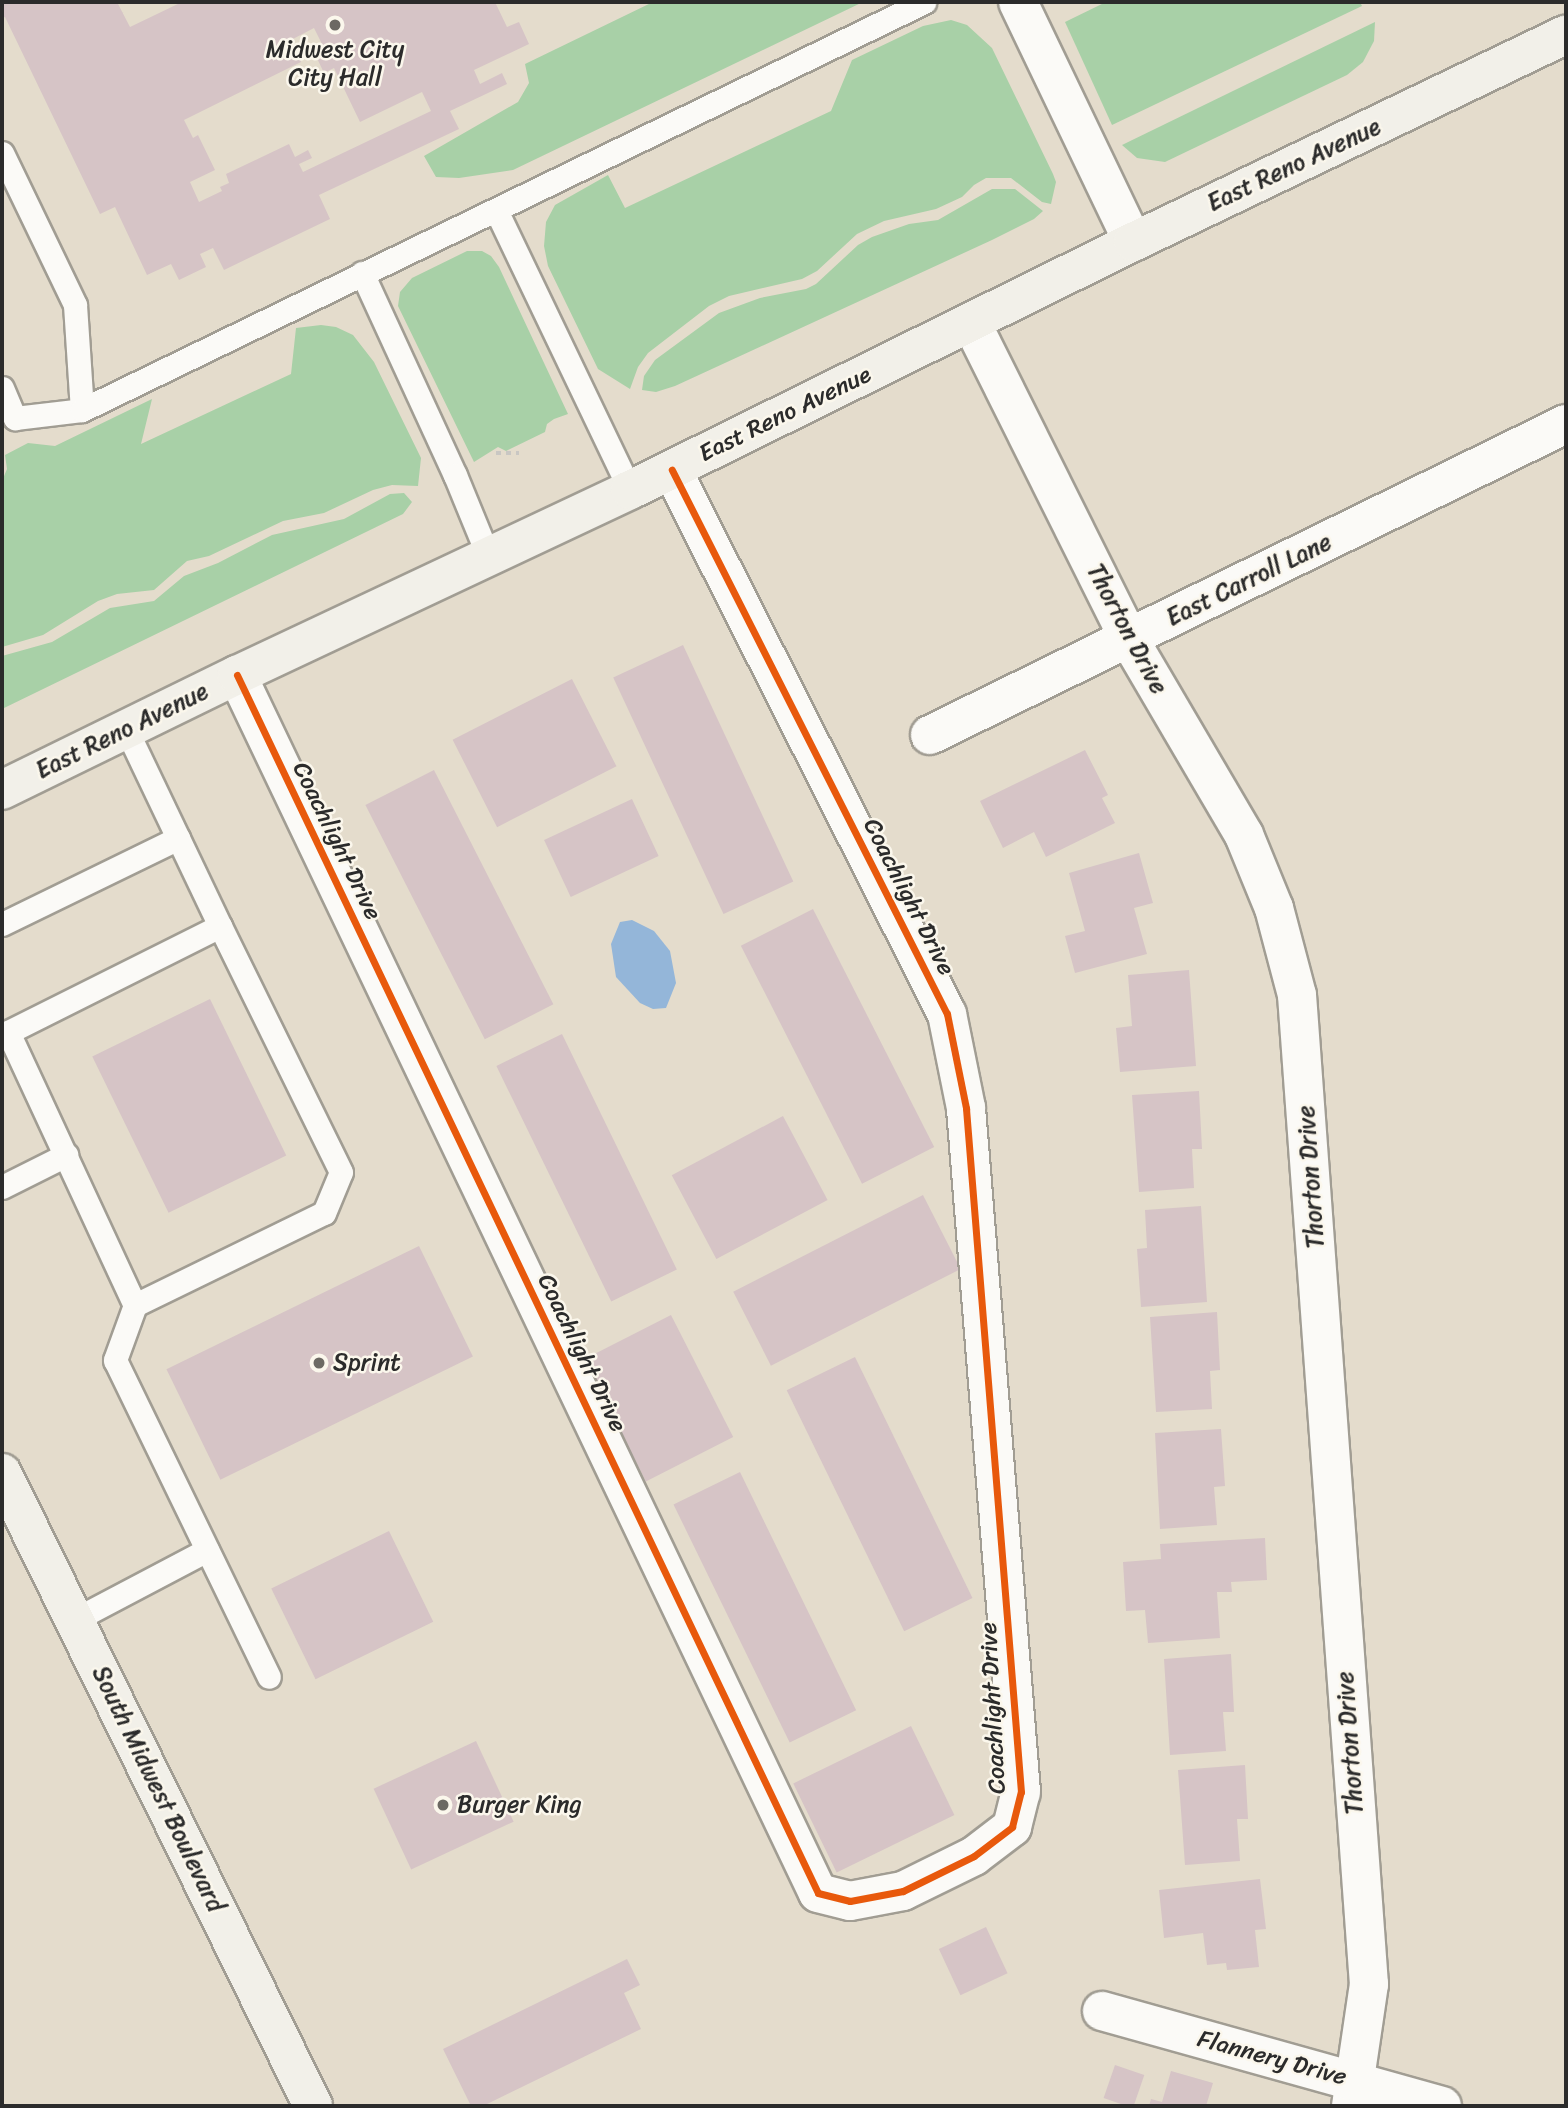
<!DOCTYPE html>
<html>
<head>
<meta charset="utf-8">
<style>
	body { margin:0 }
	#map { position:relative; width:1568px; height:2108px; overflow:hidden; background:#e4dccc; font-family:Sriracha,sans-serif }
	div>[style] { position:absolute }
	.green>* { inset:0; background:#a8d0a7 }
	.water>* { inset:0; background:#94b6d9 }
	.building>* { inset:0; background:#d6c4c6; transform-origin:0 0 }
	.path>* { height:4.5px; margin-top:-2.25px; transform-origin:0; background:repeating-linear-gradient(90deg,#c9c7c3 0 5px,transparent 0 10px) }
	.roads { filter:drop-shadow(2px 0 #a19d93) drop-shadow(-2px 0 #a19d93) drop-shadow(0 2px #a19d93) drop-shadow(0 -2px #a19d93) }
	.lane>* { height:23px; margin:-11.5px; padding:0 11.5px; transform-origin:11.5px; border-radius:11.5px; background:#fbfaf7 }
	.street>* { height:38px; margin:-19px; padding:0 19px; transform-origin:19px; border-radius:19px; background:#fbfaf7 }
	.secondary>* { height:38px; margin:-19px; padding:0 19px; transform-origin:19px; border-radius:19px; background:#f2f0e9 }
	.cycleway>* { height:7px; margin:-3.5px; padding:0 3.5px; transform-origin:3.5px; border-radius:3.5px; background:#e8590c }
	.dots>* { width:19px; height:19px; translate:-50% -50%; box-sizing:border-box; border:4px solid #fbf7ec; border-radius:50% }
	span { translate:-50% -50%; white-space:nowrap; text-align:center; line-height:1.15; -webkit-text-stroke:5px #fbf7ec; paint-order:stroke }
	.poi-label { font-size:24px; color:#2b2b2b }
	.left { translate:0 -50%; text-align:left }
	.street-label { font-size:24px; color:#2b2b2b }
	.frame { position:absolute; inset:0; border:4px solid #2b2b2b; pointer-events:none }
</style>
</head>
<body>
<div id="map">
	<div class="green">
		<i style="clip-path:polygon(653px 2px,863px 2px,513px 170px,459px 178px,436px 177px,424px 156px,518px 102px,529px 83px,525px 64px)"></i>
		<i style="clip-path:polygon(1106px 2px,1360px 2px,1362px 6px,1112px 125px,1065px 22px)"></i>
		<i style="clip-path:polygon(951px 20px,967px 25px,992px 48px,1053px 174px,1056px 182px,1051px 204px,1042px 202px,1011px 178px,986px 178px,974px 185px,962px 197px,936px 209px,884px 221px,857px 234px,817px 271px,802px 279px,729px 296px,709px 306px,648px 353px,638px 367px,630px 389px,598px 369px,548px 266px,544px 246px,546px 222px,555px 205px,608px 175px,625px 208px,831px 111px,852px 60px,923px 26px)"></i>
		<i style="clip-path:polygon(1375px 22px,1374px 41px,1363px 62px,1347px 75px,1165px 162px,1137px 158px,1122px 145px)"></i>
		<i style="clip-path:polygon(992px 189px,1015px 189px,1043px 211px,1034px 219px,992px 240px,675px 386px,656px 392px,642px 390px,644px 376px,655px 360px,719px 313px,760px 298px,806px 289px,816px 284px,858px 245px,872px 237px,909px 224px,938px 220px)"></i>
		<i style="clip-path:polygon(467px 251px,482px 251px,491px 256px,499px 267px,568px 414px,554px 419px,547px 424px,545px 432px,506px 451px,498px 447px,474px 462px,398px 306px,400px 292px,412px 278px)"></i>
		<i style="clip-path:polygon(321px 325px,336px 327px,353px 335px,374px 362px,421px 458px,418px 486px,392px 485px,373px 490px,324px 513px,283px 521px,209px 556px,187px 561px,154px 590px,117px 594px,98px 601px,43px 635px,2px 647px,2px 481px,7px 469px,5px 455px,28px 443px,55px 446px,152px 399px,141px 444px,291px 374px,296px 328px)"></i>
		<i style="clip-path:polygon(404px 493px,412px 502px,403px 514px,2px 709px,2px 656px,52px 642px,110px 608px,154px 601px,184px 576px,218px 563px,272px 535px,344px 519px,390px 494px)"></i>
	</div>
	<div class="water">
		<i style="clip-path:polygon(632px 920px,654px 931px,670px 951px,676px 983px,666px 1008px,653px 1009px,640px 1003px,616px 977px,611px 944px,620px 922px)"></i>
	</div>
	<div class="building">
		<i style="clip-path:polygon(evenodd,2px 2px,117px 2px,130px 27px,182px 2px,495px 2px,507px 27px,519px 22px,529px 44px,474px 70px,480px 84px,502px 73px,507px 84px,450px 111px,459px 129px,319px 195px,330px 219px,224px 270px,213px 248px,200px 254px,206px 267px,179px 280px,171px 264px,147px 275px,115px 207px,100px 214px,5px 17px,2px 18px,2px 2px,314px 28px,325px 50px,315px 54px,324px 73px,334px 68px,360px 122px,422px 92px,431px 111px,303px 172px,299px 164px,312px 158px,308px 150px,295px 157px,289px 144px,226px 174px,229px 183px,220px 187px,222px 191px,199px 202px,190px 182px,215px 170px,198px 135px,193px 138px,184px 120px,301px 62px,298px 56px,310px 50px,305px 40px,292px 46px,289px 41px,314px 28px)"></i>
		<i style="left:683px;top:645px;width:261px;height:77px;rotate:65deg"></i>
		<i style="left:572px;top:679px;width:98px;height:134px;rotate:63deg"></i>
		<i style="clip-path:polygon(1085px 750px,1108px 795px,1102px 798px,1115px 823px,1046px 857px,1034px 832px,1003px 848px,980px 801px)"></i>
		<i style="left:434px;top:770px;width:263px;height:77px;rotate:63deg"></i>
		<i style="left:632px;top:799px;width:63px;height:97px;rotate:65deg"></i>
		<i style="clip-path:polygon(1139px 853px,1153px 903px,1134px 908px,1147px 954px,1075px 973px,1065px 936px,1085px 931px,1069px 873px)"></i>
		<i style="left:813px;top:909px;width:267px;height:81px;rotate:63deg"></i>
		<i style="clip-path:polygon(1189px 970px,1196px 1066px,1120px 1072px,1116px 1028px,1132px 1026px,1128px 975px)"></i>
		<i style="left:210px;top:999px;width:174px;height:131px;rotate:64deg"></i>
		<i style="left:562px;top:1034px;width:262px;height:73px;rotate:64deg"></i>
		<i style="clip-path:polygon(1199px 1091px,1202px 1149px,1192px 1149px,1194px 1188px,1139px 1192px,1132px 1095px)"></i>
		<i style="left:783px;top:1116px;width:95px;height:126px;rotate:62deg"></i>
		<i style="left:923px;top:1195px;width:83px;height:213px;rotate:63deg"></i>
		<i style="clip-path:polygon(1201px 1206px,1207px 1302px,1141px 1307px,1137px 1249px,1147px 1248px,1145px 1210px)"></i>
		<i style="left:419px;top:1246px;width:123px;height:281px;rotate:64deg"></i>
		<i style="clip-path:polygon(1217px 1312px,1220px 1370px,1210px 1371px,1212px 1409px,1156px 1412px,1150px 1317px)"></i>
		<i style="left:671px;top:1315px;width:137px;height:98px;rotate:63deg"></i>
		<i style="left:855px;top:1357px;width:268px;height:76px;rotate:64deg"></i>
		<i style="clip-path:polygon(1221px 1429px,1225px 1486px,1214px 1487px,1217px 1525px,1160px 1529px,1155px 1433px)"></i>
		<i style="left:740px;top:1472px;width:265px;height:74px;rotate:64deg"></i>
		<i style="left:389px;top:1531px;width:101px;height:131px;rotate:64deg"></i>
		<i style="clip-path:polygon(1265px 1538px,1267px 1580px,1231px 1582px,1232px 1592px,1217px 1592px,1220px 1638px,1148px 1643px,1145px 1610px,1126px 1611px,1123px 1562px,1161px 1559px,1160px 1544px)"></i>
		<i style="clip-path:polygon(1231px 1654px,1234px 1712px,1223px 1712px,1226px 1751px,1170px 1755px,1164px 1659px)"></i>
		<i style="left:911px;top:1726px;width:99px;height:131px;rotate:64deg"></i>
		<i style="left:476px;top:1741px;width:89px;height:113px;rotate:65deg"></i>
		<i style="clip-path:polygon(1245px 1765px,1248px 1819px,1237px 1819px,1240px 1861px,1185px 1865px,1178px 1770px)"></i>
		<i style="clip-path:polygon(1260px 1879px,1266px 1929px,1255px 1930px,1259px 1967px,1227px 1970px,1226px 1963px,1207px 1965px,1203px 1933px,1164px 1938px,1159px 1890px)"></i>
		<i style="left:986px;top:1927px;width:51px;height:52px;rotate:65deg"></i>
		<i style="clip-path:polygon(627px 1959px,640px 1985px,624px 1993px,641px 2029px,483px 2106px,471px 2106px,443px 2049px)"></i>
		<i style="left:1115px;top:2065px;width:31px;height:35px;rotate:19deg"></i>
		<i style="clip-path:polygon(1171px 2071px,1213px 2083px,1206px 2106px,1149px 2106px,1151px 2099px,1162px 2102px)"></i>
	</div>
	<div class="path">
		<i style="left:496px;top:453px;width:23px"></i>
	</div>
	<div class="roads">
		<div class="lane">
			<i style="left:2px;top:153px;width:169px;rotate:64.3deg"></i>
			<i style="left:75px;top:305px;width:105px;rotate:86.2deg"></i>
			<i style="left:496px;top:210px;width:310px;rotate:64.4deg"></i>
			<i style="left:362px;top:273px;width:222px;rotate:65.3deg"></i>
			<i style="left:455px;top:475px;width:90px;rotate:67.7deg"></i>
			<i style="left:2px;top:388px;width:33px;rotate:67deg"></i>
			<i style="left:15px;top:418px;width:67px;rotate:-6.8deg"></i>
			<i style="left:82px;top:410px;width:936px;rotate:-25.85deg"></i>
			<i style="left:126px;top:729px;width:218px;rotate:64.5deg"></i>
			<i style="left:220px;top:926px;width:237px;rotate:153.4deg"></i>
			<i style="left:8px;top:1032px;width:301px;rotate:65.1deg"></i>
			<i style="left:135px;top:1305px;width:59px;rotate:110deg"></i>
			<i style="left:115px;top:1360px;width:352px;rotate:64.1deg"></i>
			<i style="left:2px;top:924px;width:196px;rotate:-26deg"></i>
			<i style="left:2px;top:1187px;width:72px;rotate:-26.6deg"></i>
			<i style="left:135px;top:1305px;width:210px;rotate:-26deg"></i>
			<i style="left:324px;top:1213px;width:44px;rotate:-67.5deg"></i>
			<i style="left:341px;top:1172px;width:274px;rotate:-116.2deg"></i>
			<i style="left:76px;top:1619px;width:148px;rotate:-27.8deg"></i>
		</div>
		<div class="street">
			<i style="left:1018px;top:2px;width:266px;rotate:64.4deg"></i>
			<i style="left:971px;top:322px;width:354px;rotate:63.5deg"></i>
			<i style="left:1129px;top:639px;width:227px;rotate:59.6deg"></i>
			<i style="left:1244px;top:835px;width:79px;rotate:67.7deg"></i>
			<i style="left:1274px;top:908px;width:90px;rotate:75.2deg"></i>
			<i style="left:1297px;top:995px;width:992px;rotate:85.84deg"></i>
			<i style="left:1369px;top:1984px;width:123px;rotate:98.4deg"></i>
			<i style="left:237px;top:675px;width:1349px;rotate:64.5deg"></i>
			<i style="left:818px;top:1893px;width:33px;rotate:14deg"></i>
			<i style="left:850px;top:1901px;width:54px;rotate:-10.7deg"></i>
			<i style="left:903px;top:1891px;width:79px;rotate:-26.2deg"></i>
			<i style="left:974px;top:1856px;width:48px;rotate:-37.3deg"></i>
			<i style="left:1012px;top:1827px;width:36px;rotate:-76deg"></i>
			<i style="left:1021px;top:1792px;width:686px;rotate:-94.6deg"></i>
			<i style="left:966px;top:1108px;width:96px;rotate:-101.4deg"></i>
			<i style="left:947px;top:1014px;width:610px;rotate:-116.82deg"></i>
			<i style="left:930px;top:735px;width:708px;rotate:-26.06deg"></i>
			<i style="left:1102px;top:2011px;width:353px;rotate:15.6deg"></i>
		</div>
		<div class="secondary">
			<i style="left:2px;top:790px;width:262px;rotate:-26.1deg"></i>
			<i style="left:237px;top:675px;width:434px;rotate:-25.2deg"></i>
			<i style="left:630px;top:490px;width:561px;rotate:-26.25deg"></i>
			<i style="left:1133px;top:242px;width:480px;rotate:-25.6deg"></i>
			<i style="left:2px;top:1473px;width:705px;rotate:63.83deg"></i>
		</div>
	</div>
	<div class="cycleway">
		<i style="left:237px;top:675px;width:1349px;rotate:64.5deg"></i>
		<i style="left:818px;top:1893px;width:33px;rotate:14deg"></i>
		<i style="left:850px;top:1901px;width:54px;rotate:-10.7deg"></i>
		<i style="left:903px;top:1891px;width:79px;rotate:-26.2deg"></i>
		<i style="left:974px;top:1856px;width:48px;rotate:-37.3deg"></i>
		<i style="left:1012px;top:1827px;width:36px;rotate:-76deg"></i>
		<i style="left:1021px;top:1792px;width:686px;rotate:-94.6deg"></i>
		<i style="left:966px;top:1108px;width:96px;rotate:-101.4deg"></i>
		<i style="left:947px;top:1014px;width:610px;rotate:-116.82deg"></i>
	</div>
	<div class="dots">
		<i style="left:335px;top:25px;background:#6c6963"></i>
		<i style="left:319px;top:1363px;background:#6c6963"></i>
		<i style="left:443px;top:1805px;background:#6c6963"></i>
	</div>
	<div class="poi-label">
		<span style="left:335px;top:64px">Midwest City<br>City Hall</span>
		<span class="left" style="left:333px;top:1363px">Sprint</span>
		<span class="left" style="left:457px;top:1805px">Burger King</span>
	</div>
	<div class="street-label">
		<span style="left:1294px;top:165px;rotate:-25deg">East Reno Avenue</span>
		<span style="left:785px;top:414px;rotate:-26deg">East Reno Avenue</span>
		<span style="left:1249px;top:580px;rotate:-26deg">East Carroll Lane</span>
		<span style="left:1127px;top:629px;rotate:62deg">Thorton Drive</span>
		<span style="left:122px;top:731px;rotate:-26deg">East Reno Avenue</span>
		<span style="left:337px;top:841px;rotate:64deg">Coachlight Drive</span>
		<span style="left:909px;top:897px;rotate:63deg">Coachlight Drive</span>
		<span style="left:1311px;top:1177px;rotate:-94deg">Thorton Drive</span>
		<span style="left:582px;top:1353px;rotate:64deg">Coachlight Drive</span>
		<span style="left:993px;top:1708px;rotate:-93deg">Coachlight Drive</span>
		<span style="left:1350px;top:1743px;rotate:-94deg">Thorton Drive</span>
		<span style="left:158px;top:1789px;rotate:64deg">South Midwest Boulevard</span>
		<span style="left:1272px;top:2058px;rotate:15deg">Flannery Drive</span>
	</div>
	<div class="frame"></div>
</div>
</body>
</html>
